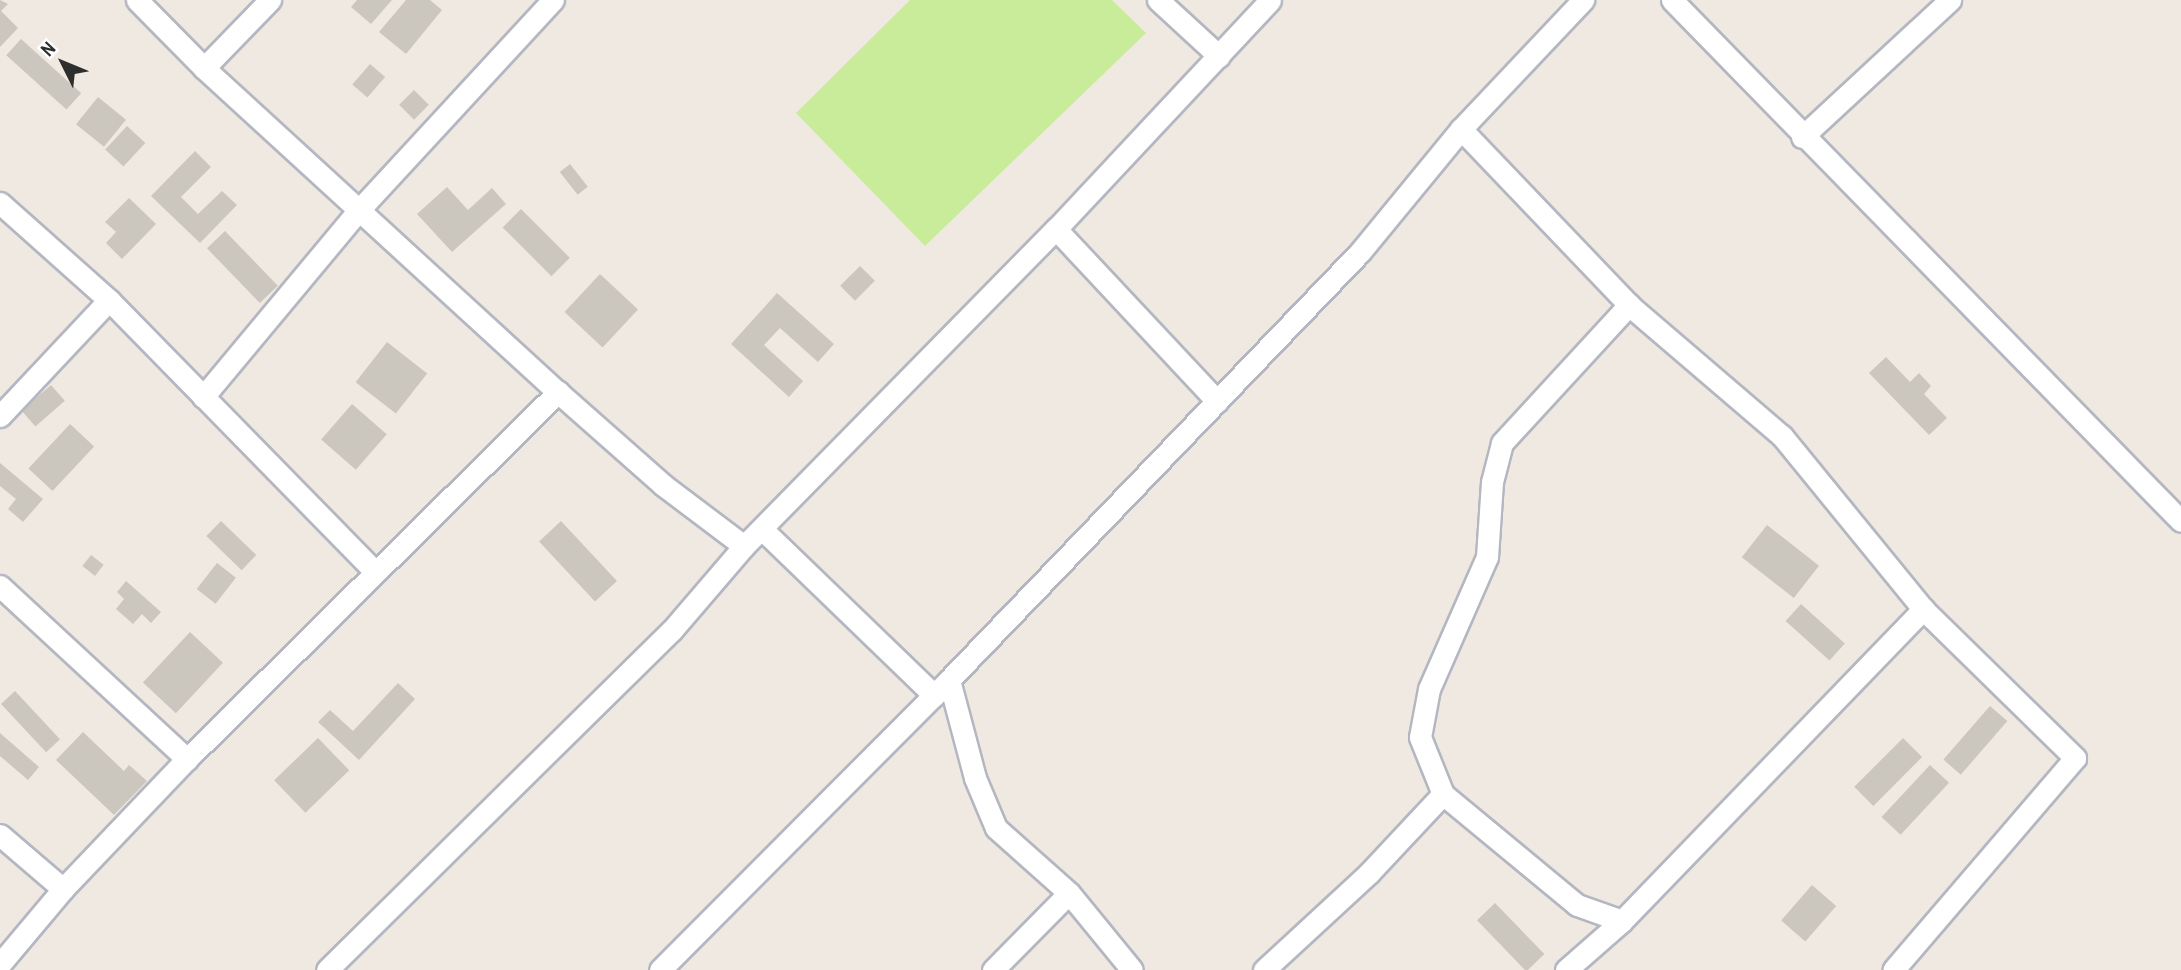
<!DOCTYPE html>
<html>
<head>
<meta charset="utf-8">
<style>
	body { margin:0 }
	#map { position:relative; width:2181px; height:970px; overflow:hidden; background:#efe9e1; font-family:"Archivo Narrow",sans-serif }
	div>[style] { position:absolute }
	.pitch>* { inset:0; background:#c9ec9a }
	.building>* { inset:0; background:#cbc7bf; transform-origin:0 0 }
	.roads { filter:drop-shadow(2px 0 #b4b7c1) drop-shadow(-2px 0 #b4b7c1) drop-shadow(0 2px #b4b7c1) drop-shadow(0 -2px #b4b7c1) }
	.minor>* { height:21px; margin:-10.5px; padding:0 10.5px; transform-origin:10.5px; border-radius:10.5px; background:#fff }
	span { translate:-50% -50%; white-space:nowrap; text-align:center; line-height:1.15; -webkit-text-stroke:5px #fff; paint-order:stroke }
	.north { position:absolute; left:28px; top:28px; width:70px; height:70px; -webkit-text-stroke:5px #fff; paint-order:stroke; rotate:313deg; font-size:19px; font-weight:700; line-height:28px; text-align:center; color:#2e2e2e }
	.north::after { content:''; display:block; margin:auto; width:24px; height:32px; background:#2e2e2e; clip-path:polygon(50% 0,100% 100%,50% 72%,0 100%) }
</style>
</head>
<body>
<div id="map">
	<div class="pitch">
		<i style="clip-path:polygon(910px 0,1112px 0,1146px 33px,925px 246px,796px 113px)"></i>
	</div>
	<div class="building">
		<i style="clip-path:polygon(0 0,8px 4px,1px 11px,18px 28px,0 47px)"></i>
		<i style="clip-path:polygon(357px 0,392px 0,371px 24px,351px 7px)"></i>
		<i style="clip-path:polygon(406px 0,430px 0,442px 10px,406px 54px,379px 32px)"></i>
		<i style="left:21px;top:39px;width:81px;height:22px;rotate:42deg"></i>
		<i style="left:370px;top:64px;width:20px;height:27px;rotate:41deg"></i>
		<i style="left:414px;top:90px;width:21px;height:21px;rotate:45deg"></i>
		<i style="left:98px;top:97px;width:36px;height:35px;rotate:39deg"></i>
		<i style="left:127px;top:126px;width:25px;height:32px;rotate:43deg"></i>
		<i style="clip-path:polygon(195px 151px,211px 167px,181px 197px,198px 214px,222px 191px,237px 205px,200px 243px,151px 196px)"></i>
		<i style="left:570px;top:164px;width:29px;height:13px;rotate:52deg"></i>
		<i style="clip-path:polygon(447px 187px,468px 210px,492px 188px,506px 204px,452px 252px,417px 214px)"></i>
		<i style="clip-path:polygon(129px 198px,156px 224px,122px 259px,106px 243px,116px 232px,105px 222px)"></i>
		<i style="left:521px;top:209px;width:69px;height:26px;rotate:45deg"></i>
		<i style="left:225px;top:231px;width:76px;height:25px;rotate:46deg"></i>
		<i style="left:860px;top:266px;width:21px;height:28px;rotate:45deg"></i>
		<i style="left:600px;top:274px;width:52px;height:52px;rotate:43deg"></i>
		<i style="clip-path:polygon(777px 293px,834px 344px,818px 362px,780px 328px,764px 345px,803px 381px,789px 397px,731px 344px)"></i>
		<i style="left:387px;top:342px;width:51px;height:51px;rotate:38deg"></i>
		<i style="clip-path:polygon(1886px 357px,1910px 382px,1919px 373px,1931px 386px,1924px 394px,1947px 418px,1929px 435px,1869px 373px)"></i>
		<i style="left:51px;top:385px;width:21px;height:39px;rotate:49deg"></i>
		<i style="left:352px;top:404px;width:46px;height:47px;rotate:41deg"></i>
		<i style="left:70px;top:424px;width:33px;height:61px;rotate:43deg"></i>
		<i style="clip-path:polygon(0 463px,43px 499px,23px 522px,8px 509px,16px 499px,0 486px)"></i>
		<i style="left:221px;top:521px;width:49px;height:21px;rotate:44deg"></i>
		<i style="left:561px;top:521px;width:82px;height:30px;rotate:47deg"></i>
		<i style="left:1767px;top:525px;width:66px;height:41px;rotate:38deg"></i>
		<i style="left:91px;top:555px;width:16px;height:14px;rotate:38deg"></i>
		<i style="left:217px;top:563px;width:24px;height:33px;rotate:38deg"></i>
		<i style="clip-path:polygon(126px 581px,161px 612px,151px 623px,142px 614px,133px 624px,116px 609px,124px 599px,117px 592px)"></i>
		<i style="left:1801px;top:604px;width:59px;height:23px;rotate:42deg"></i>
		<i style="left:190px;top:632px;width:45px;height:69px;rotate:43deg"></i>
		<i style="clip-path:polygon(398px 683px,415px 699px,359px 760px,318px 722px,330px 710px,353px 731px)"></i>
		<i style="left:15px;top:691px;width:66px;height:19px;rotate:47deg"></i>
		<i style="left:1990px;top:706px;width:23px;height:71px;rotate:41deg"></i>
		<i style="clip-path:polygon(83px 732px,124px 771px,129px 765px,147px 781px,114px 815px,56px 760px)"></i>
		<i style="clip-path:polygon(0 733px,39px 767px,28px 780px,0 756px)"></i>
		<i style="left:318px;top:738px;width:45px;height:61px;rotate:46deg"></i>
		<i style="left:1903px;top:738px;width:27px;height:69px;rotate:45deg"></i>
		<i style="left:1930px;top:765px;width:26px;height:71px;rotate:43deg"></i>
		<i style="left:1812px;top:885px;width:32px;height:47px;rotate:41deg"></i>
		<i style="left:1495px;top:903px;width:71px;height:25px;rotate:46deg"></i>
	</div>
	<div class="roads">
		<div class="minor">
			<i style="left:137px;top:0;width:95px;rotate:45.4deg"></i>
			<i style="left:204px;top:68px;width:480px;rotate:42.5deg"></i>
			<i style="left:558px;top:392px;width:140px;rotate:41.5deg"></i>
			<i style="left:663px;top:485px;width:101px;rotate:37deg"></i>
			<i style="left:1158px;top:0;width:83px;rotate:42.6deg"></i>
			<i style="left:1672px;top:0;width:728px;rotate:45.67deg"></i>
			<i style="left:204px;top:68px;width:95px;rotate:-45.9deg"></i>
			<i style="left:1461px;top:129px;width:243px;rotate:46.3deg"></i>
			<i style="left:1629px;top:305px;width:201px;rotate:40.6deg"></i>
			<i style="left:1782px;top:436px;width:223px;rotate:50.8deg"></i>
			<i style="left:1923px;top:609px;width:213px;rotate:44.4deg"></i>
			<i style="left:2075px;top:758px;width:279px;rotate:130.6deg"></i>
			<i style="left:1802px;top:137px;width:202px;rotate:-42.8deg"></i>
			<i style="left:0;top:203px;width:146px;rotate:41.7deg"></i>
			<i style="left:109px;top:300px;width:380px;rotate:45.6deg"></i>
			<i style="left:1056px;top:229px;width:236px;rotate:46.9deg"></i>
			<i style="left:203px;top:397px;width:244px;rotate:-50.2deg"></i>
			<i style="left:359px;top:210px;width:286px;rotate:-47.3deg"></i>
			<i style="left:0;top:416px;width:159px;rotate:-46.8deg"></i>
			<i style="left:763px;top:530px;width:238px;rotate:44deg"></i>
			<i style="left:0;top:586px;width:255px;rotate:42.8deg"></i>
			<i style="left:949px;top:680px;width:101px;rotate:75.1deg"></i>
			<i style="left:975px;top:778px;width:54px;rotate:67.2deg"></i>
			<i style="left:996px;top:828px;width:98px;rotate:41.7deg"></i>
			<i style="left:1069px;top:893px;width:99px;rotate:50.7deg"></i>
			<i style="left:0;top:835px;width:83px;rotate:40.6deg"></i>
			<i style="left:1622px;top:921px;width:48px;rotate:-160.4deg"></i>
			<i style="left:1577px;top:905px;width:174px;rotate:-140.4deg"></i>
			<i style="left:1443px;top:794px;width:61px;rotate:-112deg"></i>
			<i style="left:1420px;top:737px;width:49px;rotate:-79.4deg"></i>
			<i style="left:1429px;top:689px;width:144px;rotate:-66.3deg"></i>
			<i style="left:1487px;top:557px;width:75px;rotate:-86.2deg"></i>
			<i style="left:1492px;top:482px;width:40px;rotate:-75.6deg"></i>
			<i style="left:1502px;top:443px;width:188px;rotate:-47.4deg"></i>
			<i style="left:0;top:964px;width:98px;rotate:-50deg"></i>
			<i style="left:63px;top:889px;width:180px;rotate:-46.4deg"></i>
			<i style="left:187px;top:759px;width:522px;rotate:-44.69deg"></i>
			<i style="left:327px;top:970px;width:484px;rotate:-44.6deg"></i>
			<i style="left:672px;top:630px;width:111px;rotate:-49.4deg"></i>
			<i style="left:744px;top:546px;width:445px;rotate:-45.5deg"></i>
			<i style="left:1056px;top:229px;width:313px;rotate:-46.9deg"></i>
			<i style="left:660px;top:970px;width:409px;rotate:-45.1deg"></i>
			<i style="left:949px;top:680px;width:593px;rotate:-46.16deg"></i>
			<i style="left:1360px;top:252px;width:159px;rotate:-50.6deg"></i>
			<i style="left:1461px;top:129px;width:178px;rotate:-46.6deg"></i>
			<i style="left:993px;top:970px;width:108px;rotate:-45.4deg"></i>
			<i style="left:1264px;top:970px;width:143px;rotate:-42.7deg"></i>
			<i style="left:1369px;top:873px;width:108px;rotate:-46.9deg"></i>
			<i style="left:1566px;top:970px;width:74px;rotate:-41.2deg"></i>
			<i style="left:1622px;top:921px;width:434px;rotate:-46deg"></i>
		</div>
	</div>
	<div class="north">N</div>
</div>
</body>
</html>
